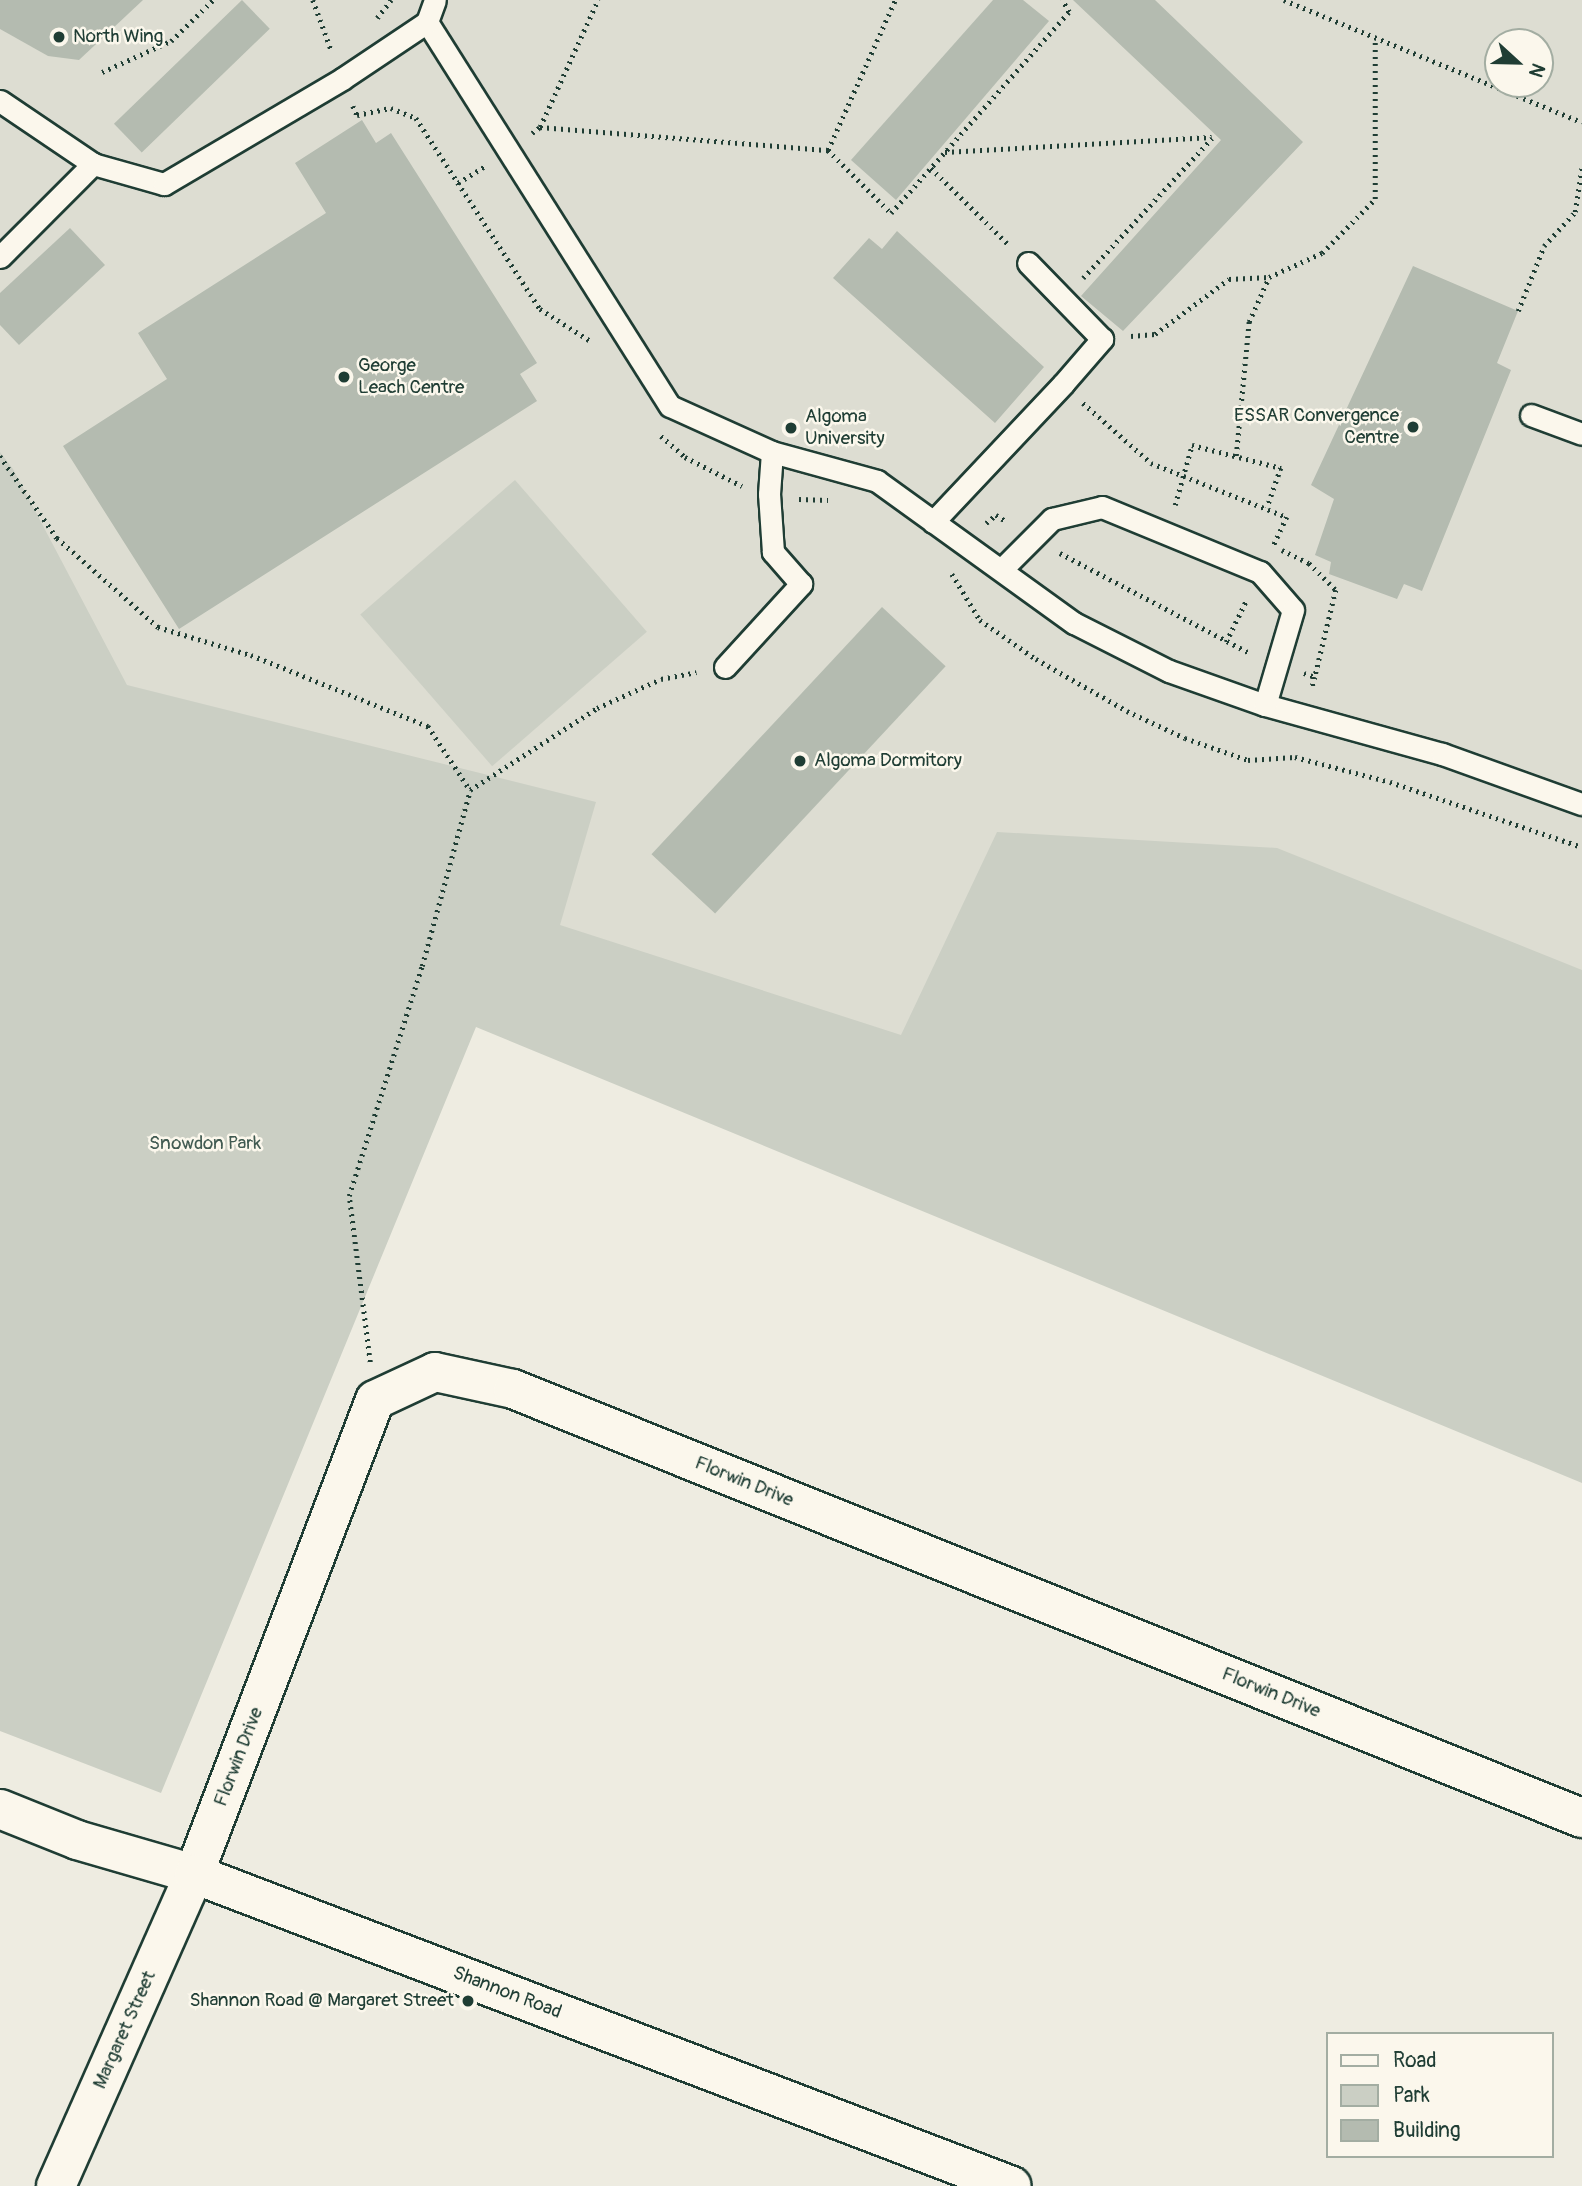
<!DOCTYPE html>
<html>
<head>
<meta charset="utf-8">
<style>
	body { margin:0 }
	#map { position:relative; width:1582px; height:2186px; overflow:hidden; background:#eeece1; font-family:Pangolin,sans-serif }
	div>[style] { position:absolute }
	.built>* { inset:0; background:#ddddd2 }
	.green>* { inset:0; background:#cbcfc4; transform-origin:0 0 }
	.building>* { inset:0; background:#b4bbb0; transform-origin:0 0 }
	.path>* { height:4.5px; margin-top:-2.25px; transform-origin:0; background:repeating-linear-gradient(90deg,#1f3d34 0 2px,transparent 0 7px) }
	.roads { filter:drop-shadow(2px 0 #1f3d34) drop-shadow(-2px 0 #1f3d34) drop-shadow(0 2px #1f3d34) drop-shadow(0 -2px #1f3d34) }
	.lane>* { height:21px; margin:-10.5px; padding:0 10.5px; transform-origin:10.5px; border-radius:10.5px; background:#fbf7ec }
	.street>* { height:38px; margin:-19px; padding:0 19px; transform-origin:19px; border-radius:19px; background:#fbf7ec }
	.secondary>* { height:38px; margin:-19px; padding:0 19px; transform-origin:19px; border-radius:19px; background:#fbf7ec }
	.dots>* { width:19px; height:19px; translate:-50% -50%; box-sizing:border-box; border:4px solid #fbf7ec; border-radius:50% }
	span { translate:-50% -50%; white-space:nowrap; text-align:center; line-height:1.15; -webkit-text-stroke:5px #fbf7ec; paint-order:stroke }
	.poi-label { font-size:19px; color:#1f3d34 }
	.left { translate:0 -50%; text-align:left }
	.right { translate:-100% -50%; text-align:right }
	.park-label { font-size:19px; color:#415a51 }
	.street-label { font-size:19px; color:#1f3d34 }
	.legend { position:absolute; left:1326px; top:2032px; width:228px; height:126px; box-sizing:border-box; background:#fbf7ec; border:2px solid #a3ada2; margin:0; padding:9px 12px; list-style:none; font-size:21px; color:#1f3d34 }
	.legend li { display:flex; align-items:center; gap:14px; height:35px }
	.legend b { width:35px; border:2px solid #a3ada2 }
	.north { position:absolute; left:1484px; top:28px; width:70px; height:70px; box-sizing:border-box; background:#fbf7ec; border:2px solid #a3ada2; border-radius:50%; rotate:112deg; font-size:19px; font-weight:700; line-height:28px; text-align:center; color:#1f3d34 }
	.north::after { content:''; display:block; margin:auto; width:24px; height:32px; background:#1f3d34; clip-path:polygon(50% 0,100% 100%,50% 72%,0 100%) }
</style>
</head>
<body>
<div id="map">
	<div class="built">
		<i style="clip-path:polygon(evenodd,0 0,1582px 0,1582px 1406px,0 772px,0 0,1498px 42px,1540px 42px,1540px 84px,1498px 84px,1498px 42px)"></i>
	</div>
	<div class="green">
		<i style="clip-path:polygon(0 452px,13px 469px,127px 685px,596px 802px,560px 925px,901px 1035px,997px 832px,1277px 848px,1582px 970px,1582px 1483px,476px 1027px,161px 1793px,0 1731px)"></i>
		<i style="left:515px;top:480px;width:201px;height:205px;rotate:49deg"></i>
	</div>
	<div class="building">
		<i style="clip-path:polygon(0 0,143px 0,79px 60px,48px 56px,0 29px)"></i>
		<i style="left:242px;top:0;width:40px;height:178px;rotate:46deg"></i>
		<i style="clip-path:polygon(993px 0,1023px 0,1049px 21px,896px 200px,851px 160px)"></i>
		<i style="clip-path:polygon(1073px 0,1155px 0,1303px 142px,1123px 331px,1081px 296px,1221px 140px)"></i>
		<i style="clip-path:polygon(362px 120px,376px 143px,391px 133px,537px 363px,520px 374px,537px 401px,179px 629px,63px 446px,167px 379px,138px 333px,326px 213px,295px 163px)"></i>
		<i style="clip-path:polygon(70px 228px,105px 265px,19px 345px,0 325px,0 293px)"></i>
		<i style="clip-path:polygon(897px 231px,1044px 367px,995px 423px,833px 278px,869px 238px,882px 249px)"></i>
		<i style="clip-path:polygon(1413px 266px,1518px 311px,1497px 363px,1511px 370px,1422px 591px,1404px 584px,1397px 599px,1329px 574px,1331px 562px,1315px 555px,1334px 499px,1311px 485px)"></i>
		<i style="left:882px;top:607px;width:87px;height:338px;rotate:43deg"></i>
	</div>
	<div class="path">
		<i style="left:313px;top:0;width:55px;rotate:69.9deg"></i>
		<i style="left:1284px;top:0;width:322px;rotate:22.3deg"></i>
		<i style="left:377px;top:18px;width:23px;rotate:-52deg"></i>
		<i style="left:102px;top:72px;width:76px;rotate:-24.2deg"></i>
		<i style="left:171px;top:41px;width:59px;rotate:-44.3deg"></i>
		<i style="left:353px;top:106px;width:10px;rotate:66deg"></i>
		<i style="left:357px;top:115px;width:35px;rotate:-12deg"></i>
		<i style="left:391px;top:108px;width:27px;rotate:22deg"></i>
		<i style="left:416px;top:118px;width:228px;rotate:57deg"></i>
		<i style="left:540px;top:309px;width:62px;rotate:32.4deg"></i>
		<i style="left:540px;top:127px;width:289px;rotate:4.6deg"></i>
		<i style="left:828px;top:150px;width:164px;rotate:-65.9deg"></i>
		<i style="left:532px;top:133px;width:10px;rotate:-37deg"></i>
		<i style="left:540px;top:127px;width:140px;rotate:-65.5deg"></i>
		<i style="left:828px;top:150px;width:89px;rotate:45deg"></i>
		<i style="left:891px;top:213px;width:268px;rotate:-48.5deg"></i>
		<i style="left:1069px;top:12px;width:14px;rotate:-120deg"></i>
		<i style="left:945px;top:152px;width:267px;rotate:-3.2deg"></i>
		<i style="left:931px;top:168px;width:110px;rotate:44.6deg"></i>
		<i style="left:458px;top:183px;width:32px;rotate:-32deg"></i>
		<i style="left:1083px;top:278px;width:190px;rotate:-47.3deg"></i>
		<i style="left:1518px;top:311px;width:70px;rotate:-68.2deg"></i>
		<i style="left:1544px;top:246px;width:46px;rotate:-47.6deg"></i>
		<i style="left:1575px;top:212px;width:47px;rotate:-81.3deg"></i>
		<i style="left:1131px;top:336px;width:24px;rotate:-5deg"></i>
		<i style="left:1155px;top:334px;width:92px;rotate:-36.6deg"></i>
		<i style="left:1229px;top:279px;width:40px;rotate:-2.9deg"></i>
		<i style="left:1083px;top:403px;width:91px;rotate:41.4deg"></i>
		<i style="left:1151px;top:463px;width:146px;rotate:21.7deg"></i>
		<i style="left:1287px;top:517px;width:33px;rotate:115deg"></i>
		<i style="left:661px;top:436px;width:32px;rotate:41deg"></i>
		<i style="left:685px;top:457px;width:64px;rotate:27deg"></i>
		<i style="left:0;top:456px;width:100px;rotate:55.2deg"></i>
		<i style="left:57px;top:538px;width:135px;rotate:41.4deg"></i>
		<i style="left:158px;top:627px;width:97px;rotate:16.8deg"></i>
		<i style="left:251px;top:655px;width:191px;rotate:21.9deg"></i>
		<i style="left:428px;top:726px;width:77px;rotate:56.7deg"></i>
		<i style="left:1236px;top:456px;width:135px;rotate:-84.5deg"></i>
		<i style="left:1249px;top:322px;width:49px;rotate:-66deg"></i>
		<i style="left:1269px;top:277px;width:58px;rotate:-24.4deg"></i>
		<i style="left:1322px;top:253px;width:76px;rotate:-45.5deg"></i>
		<i style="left:1375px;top:199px;width:161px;rotate:-90deg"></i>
		<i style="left:799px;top:499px;width:29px;rotate:2deg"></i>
		<i style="left:1175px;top:505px;width:62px;rotate:-74.2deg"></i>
		<i style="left:1192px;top:445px;width:92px;rotate:14.5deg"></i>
		<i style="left:1281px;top:468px;width:42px;rotate:109.3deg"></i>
		<i style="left:986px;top:523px;width:13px;rotate:-39deg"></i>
		<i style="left:996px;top:515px;width:13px;rotate:32deg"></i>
		<i style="left:1282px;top:550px;width:30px;rotate:26deg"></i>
		<i style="left:1309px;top:563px;width:38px;rotate:45deg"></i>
		<i style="left:1336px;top:590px;width:89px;rotate:103.6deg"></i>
		<i style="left:1060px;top:553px;width:215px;rotate:27.8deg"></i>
		<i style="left:952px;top:574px;width:54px;rotate:58.7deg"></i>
		<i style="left:980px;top:620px;width:68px;rotate:34.9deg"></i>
		<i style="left:1036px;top:659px;width:105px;rotate:29.7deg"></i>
		<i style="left:1127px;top:711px;width:64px;rotate:25deg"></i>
		<i style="left:1185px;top:738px;width:67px;rotate:19.2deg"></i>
		<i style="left:1248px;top:760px;width:47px;rotate:-3.7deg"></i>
		<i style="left:1295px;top:757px;width:98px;rotate:14.7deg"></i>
		<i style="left:1390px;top:782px;width:203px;rotate:18.7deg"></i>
		<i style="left:1226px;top:642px;width:48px;rotate:-64deg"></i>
		<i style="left:1304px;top:673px;width:12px;rotate:20deg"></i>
		<i style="left:1315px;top:677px;width:11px;rotate:105deg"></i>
		<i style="left:370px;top:1362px;width:167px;rotate:-97.2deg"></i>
		<i style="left:349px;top:1196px;width:241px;rotate:-72.4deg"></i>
		<i style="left:422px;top:966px;width:182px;rotate:-74.7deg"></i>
		<i style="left:470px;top:790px;width:151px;rotate:-32.8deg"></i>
		<i style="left:597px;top:708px;width:70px;rotate:-24.4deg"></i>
		<i style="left:661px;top:679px;width:36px;rotate:-11deg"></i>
	</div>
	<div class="roads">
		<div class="lane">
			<i style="left:427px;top:22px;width:454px;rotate:57.7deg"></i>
			<i style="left:670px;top:406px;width:112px;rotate:24.3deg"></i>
			<i style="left:772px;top:452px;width:109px;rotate:15.4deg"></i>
			<i style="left:877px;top:481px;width:243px;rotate:35.8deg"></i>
			<i style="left:1074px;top:623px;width:106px;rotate:26.8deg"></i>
			<i style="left:1169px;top:671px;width:102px;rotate:19.5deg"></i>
			<i style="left:1265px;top:705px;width:184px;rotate:15.5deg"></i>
			<i style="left:1442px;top:754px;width:149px;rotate:19.7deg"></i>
			<i style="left:0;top:101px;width:112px;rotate:34.1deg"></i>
			<i style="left:0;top:257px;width:132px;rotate:-45deg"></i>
			<i style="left:93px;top:164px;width:74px;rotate:15.7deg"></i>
			<i style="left:164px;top:184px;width:207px;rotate:-30.5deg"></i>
			<i style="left:342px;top:79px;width:102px;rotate:-33.8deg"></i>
			<i style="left:427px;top:22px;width:23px;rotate:-70deg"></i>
			<i style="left:1531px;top:415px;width:54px;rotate:20.4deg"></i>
			<i style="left:933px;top:522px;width:190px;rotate:-46.7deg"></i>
			<i style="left:1063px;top:384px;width:60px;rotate:-49.1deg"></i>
			<i style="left:1102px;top:339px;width:106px;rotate:-134.2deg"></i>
			<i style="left:1002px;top:569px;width:71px;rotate:-45deg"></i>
			<i style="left:1052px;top:519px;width:51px;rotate:-13.5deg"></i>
			<i style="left:1102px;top:507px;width:171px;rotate:22.4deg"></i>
			<i style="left:1260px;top:572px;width:50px;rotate:49deg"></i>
			<i style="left:1293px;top:610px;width:99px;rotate:106.4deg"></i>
			<i style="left:725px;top:667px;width:113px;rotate:-47.5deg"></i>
			<i style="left:801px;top:584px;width:43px;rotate:-131.2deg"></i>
			<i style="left:773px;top:552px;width:58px;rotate:-93.9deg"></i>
			<i style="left:769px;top:494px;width:42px;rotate:-85.9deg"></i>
		</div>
		<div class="street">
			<i style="left:56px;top:2186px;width:341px;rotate:-66.1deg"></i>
			<i style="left:194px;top:1874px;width:507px;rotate:-69.1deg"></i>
			<i style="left:375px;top:1400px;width:66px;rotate:-25deg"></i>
			<i style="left:435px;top:1372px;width:80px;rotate:12.3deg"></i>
			<i style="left:513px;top:1389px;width:1152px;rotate:21.87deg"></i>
		</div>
		<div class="secondary">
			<i style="left:0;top:1809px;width:83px;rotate:21.9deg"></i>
			<i style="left:77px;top:1840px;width:122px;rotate:16.2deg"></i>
			<i style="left:194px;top:1874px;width:875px;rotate:20.88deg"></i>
		</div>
	</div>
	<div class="dots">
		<i style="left:59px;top:37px;background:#1f3d34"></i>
		<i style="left:344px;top:377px;background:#1f3d34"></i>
		<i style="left:1413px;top:427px;background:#1f3d34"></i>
		<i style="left:791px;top:428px;background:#1f3d34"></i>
		<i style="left:800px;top:761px;background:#1f3d34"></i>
		<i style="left:468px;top:2001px;background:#1f3d34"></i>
	</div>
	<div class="poi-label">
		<span class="left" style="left:73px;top:37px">North Wing</span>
		<span class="left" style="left:358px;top:377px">George<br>Leach Centre</span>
		<span class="right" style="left:1399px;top:427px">ESSAR Convergence<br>Centre</span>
		<span class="left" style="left:805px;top:428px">Algoma<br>University</span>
		<span class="left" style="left:814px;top:761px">Algoma Dormitory</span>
		<span class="right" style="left:454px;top:2001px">Shannon Road @ Margaret Street</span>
	</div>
	<div class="park-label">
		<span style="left:205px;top:1144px">Snowdon Park</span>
	</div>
	<div class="street-label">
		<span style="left:744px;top:1482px;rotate:22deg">Florwin Drive</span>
		<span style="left:1271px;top:1693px;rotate:22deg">Florwin Drive</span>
		<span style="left:239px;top:1757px;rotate:-69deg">Florwin Drive</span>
		<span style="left:507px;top:1993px;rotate:21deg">Shannon Road</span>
		<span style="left:125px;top:2030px;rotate:-66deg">Margaret Street</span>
	</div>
	<ul class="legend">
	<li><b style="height:9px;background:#fbf7ec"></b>Road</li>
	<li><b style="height:19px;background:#cbcfc4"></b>Park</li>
	<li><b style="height:19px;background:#b4bbb0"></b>Building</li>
	</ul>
	<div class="north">N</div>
</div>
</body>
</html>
